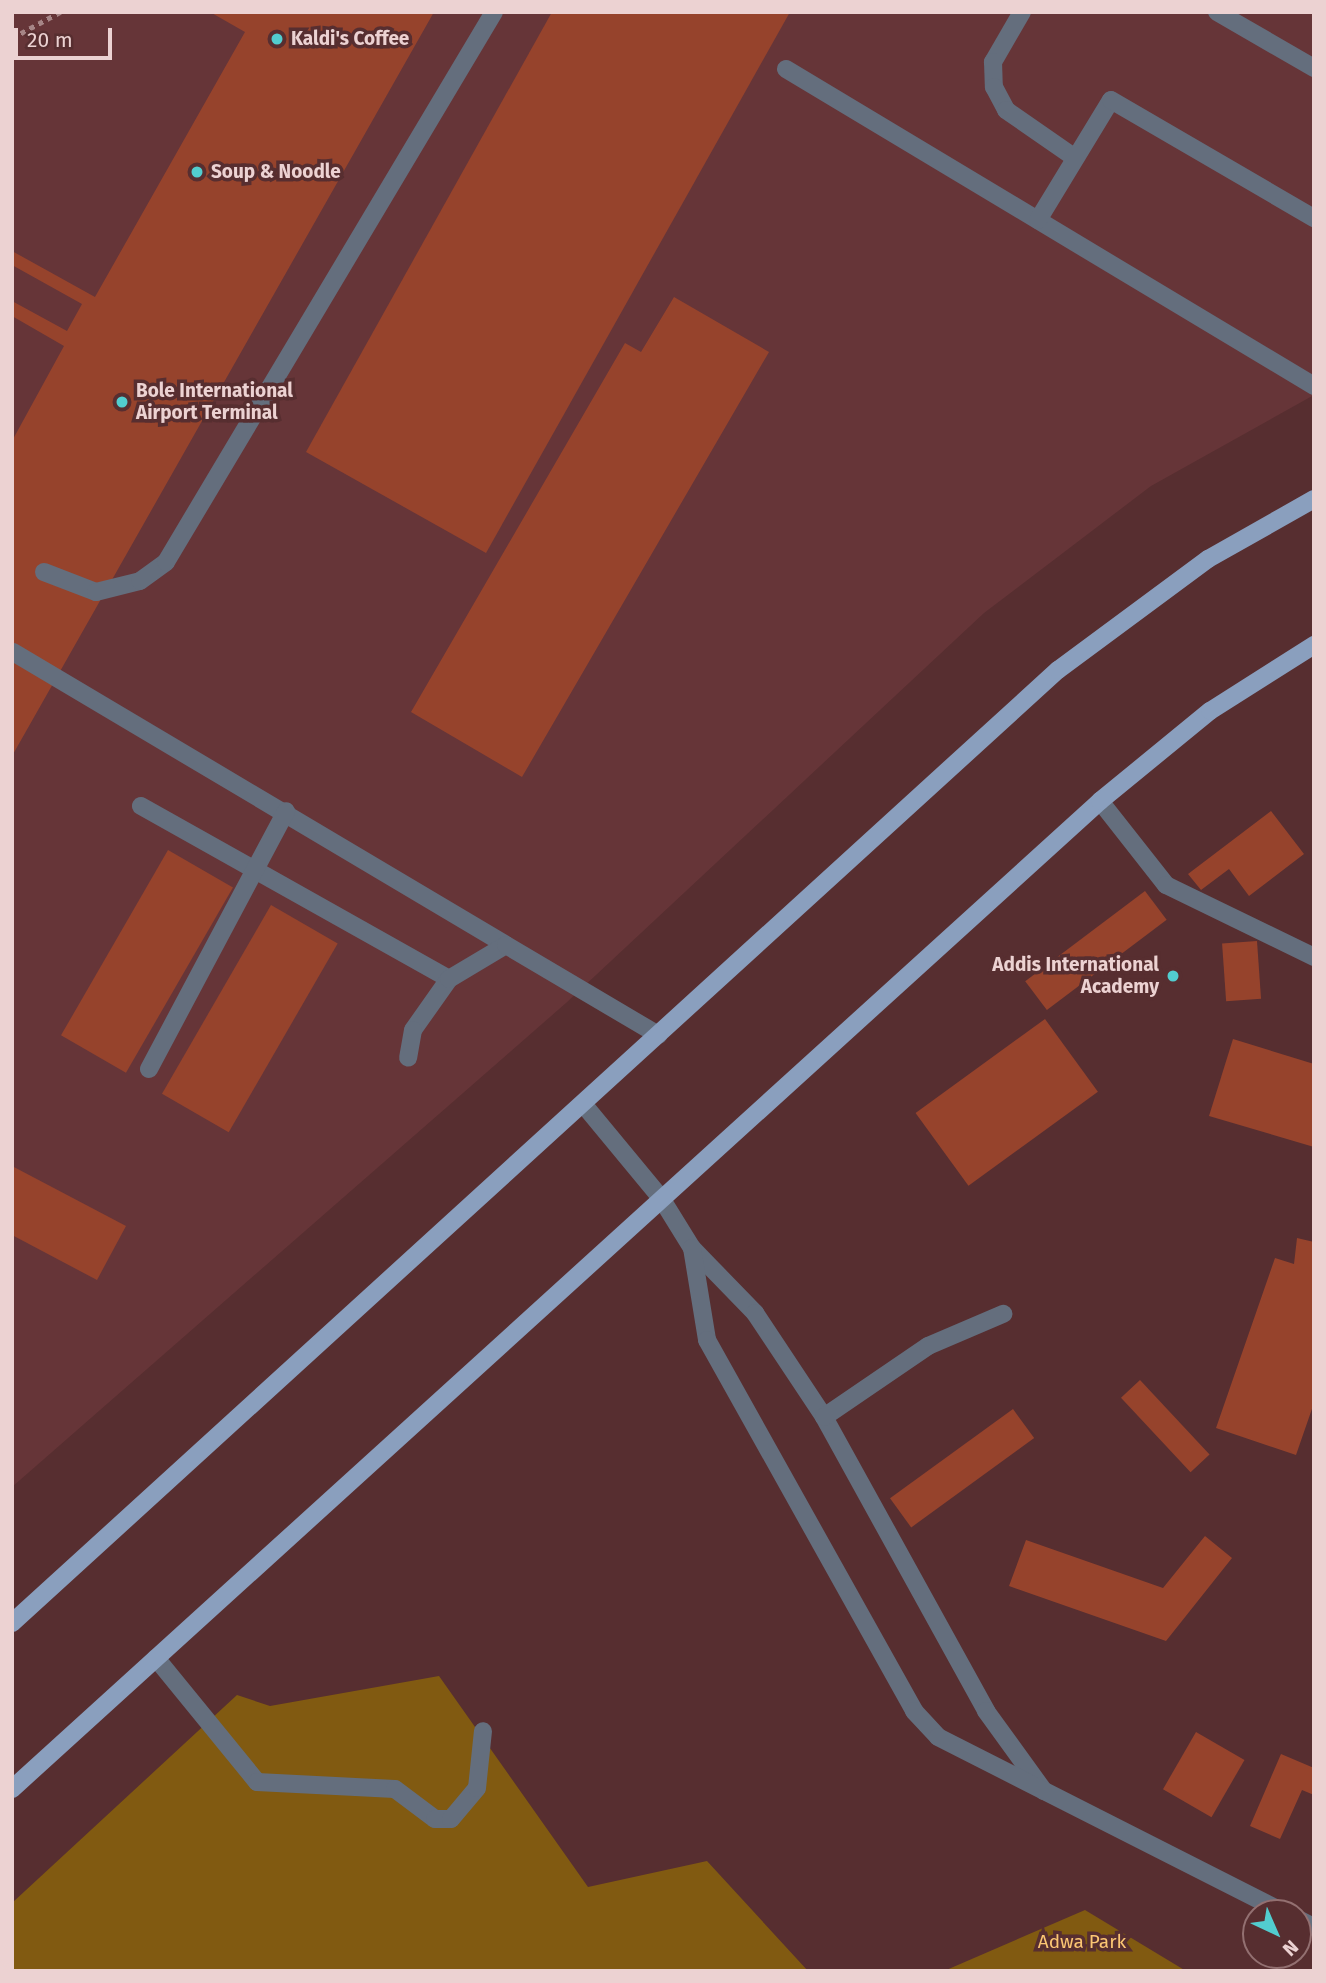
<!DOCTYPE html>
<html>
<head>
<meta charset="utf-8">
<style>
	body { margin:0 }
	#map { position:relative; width:1326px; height:1983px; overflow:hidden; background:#572e30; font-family:"Fira Sans",sans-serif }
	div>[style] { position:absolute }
	.built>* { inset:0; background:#663538 }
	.green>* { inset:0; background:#815a11 }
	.building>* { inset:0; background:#96432c; transform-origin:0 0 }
	.path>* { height:4.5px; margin-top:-2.25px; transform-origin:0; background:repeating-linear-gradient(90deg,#a68586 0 5px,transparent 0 10px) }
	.minor>* { height:18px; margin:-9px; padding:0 9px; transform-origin:9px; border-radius:9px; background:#646e7d }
	.major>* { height:18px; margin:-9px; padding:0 9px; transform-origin:9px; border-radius:9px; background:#8a9fbe }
	.dots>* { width:19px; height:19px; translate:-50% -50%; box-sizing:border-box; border:4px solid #572e30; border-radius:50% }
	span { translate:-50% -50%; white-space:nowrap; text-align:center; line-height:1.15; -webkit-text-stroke:7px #572e30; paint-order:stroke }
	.poi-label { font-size:19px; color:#ecd2d2; font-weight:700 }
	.left { translate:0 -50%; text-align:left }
	.right { translate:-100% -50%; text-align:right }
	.park-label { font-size:19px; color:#fcc673 }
	.frame { position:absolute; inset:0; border:14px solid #ecd2d2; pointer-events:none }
	.north { position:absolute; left:1242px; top:1899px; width:70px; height:70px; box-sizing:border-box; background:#572e30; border:2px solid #937071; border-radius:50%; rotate:136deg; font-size:19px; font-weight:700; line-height:28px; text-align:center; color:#ecd2d2 }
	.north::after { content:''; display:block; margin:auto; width:24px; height:32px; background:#52cdcf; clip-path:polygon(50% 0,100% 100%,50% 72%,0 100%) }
	.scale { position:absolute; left:14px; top:28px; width:98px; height:32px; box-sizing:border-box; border:4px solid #ecd2d2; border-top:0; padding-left:9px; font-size:21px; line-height:24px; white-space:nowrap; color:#ecd2d2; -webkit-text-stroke:5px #572e30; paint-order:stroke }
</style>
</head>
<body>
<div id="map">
	<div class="built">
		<i style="clip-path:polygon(12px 12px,1314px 12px,1314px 395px,1151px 486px,984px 613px,566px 1003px,12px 1487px)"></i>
	</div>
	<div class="green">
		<i style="clip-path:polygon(439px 1676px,588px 1887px,707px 1861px,808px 1971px,12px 1971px,12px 1903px,237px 1695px,270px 1706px)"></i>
		<i style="clip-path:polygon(1085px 1910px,1186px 1971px,944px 1971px)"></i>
	</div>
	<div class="building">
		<i style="clip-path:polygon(210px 12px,434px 12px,12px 756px,12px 441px,64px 346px,12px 316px,12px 301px,67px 331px,82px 304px,12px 265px,12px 251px,95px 297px,245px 32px)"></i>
		<i style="clip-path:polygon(552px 12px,790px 12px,486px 553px,306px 452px)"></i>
		<i style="clip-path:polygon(674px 297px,769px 352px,522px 777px,411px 712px,625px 343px,641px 352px)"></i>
		<i style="clip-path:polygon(1271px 811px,1304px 854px,1249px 896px,1229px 869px,1201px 890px,1188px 874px)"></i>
		<i style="left:168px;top:850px;width:75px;height:214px;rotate:30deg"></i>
		<i style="left:1145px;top:891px;width:36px;height:150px;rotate:53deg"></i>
		<i style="left:271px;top:905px;width:77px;height:218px;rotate:30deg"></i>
		<i style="left:1257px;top:941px;width:58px;height:35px;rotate:86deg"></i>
		<i style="left:1045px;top:1019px;width:90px;height:160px;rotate:54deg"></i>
		<i style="clip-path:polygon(1233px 1039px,1314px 1064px,1314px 1147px,1209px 1116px)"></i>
		<i style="clip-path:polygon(12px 1166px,126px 1226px,97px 1280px,12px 1235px)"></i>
		<i style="clip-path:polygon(1297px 1238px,1314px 1242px,1314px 1403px,1296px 1455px,1216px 1428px,1275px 1258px,1294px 1264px)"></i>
		<i style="left:1140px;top:1380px;width:102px;height:26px;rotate:47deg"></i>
		<i style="left:1013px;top:1409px;width:36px;height:152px;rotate:54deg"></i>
		<i style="clip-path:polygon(1205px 1536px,1232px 1558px,1166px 1641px,1009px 1586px,1026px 1540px,1163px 1588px)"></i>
		<i style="left:1196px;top:1732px;width:56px;height:66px;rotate:30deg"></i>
		<i style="clip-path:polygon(1281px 1754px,1314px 1768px,1314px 1795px,1302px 1790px,1280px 1839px,1250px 1826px)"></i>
	</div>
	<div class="path">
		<i style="left:12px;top:38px;width:55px;rotate:-28.4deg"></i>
	</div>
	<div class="minor">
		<i style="left:1022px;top:12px;width:58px;rotate:120.1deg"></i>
		<i style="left:993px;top:62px;width:25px;rotate:88deg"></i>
		<i style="left:994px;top:87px;width:26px;rotate:62deg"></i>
		<i style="left:1006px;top:110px;width:84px;rotate:34.8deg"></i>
		<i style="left:1217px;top:12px;width:112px;rotate:30deg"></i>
		<i style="left:786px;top:69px;width:616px;rotate:30.98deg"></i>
		<i style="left:1038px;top:220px;width:140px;rotate:-58.7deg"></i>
		<i style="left:1111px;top:100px;width:235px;rotate:30.2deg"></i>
		<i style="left:44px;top:572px;width:56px;rotate:21deg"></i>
		<i style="left:96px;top:592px;width:45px;rotate:-14deg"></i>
		<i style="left:140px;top:581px;width:32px;rotate:-36deg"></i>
		<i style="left:166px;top:562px;width:640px;rotate:-59.19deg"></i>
		<i style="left:13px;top:652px;width:573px;rotate:30.72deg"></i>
		<i style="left:1100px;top:801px;width:107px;rotate:51.8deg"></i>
		<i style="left:1166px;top:885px;width:165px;rotate:25.9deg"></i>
		<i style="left:141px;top:806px;width:353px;rotate:29.3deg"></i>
		<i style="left:449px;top:979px;width:62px;rotate:125.2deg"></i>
		<i style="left:413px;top:1030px;width:28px;rotate:100deg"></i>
		<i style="left:449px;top:979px;width:66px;rotate:-30.8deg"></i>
		<i style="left:506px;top:945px;width:177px;rotate:30.6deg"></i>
		<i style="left:149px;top:1069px;width:292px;rotate:-62deg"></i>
		<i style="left:584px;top:1105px;width:121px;rotate:50.4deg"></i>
		<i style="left:661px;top:1198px;width:59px;rotate:58.2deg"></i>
		<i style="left:692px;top:1248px;width:91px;rotate:45.9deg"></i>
		<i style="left:755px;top:1313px;width:125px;rotate:56.4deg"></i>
		<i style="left:824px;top:1417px;width:336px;rotate:61.1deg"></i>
		<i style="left:986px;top:1711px;width:99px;rotate:54.1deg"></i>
		<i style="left:692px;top:1248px;width:93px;rotate:80.7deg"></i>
		<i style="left:707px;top:1340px;width:425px;rotate:60.8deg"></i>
		<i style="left:914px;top:1711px;width:35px;rotate:47deg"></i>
		<i style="left:938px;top:1737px;width:389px;rotate:26.9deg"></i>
		<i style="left:824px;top:1417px;width:126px;rotate:-34.3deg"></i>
		<i style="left:928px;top:1346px;width:82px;rotate:-23.1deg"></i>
		<i style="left:156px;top:1658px;width:160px;rotate:50.8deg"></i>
		<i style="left:257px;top:1782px;width:138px;rotate:2.9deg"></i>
		<i style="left:395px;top:1789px;width:50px;rotate:36.9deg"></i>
		<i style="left:435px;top:1819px;width:16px"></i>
		<i style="left:451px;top:1819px;width:40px;rotate:-50deg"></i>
		<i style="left:477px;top:1788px;width:57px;rotate:-84deg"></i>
		<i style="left:1298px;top:1919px;width:18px;rotate:27deg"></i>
	</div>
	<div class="major">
		<i style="left:12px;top:1623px;width:1415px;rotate:-42.34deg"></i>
		<i style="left:1058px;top:670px;width:187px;rotate:-36.5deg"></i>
		<i style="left:1208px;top:559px;width:122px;rotate:-29.5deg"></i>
		<i style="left:12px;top:1789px;width:1470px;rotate:-42.24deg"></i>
		<i style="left:1100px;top:801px;width:142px;rotate:-39.3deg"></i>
		<i style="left:1210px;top:711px;width:123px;rotate:-32.4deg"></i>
	</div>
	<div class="dots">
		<i style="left:277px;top:39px;background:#52cdcf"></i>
		<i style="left:197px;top:172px;background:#52cdcf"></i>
		<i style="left:122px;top:402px;background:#52cdcf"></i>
		<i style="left:1173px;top:976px;background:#52cdcf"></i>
	</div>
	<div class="poi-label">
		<span class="left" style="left:291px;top:39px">Kaldi's Coffee</span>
		<span class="left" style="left:211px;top:172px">Soup &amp; Noodle</span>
		<span class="left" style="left:136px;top:402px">Bole International<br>Airport Terminal</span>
		<span class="right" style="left:1159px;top:976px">Addis International<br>Academy</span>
	</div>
	<div class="park-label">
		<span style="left:1082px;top:1942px">Adwa Park</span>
	</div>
	<div class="frame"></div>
	<div class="north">N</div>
	<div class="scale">20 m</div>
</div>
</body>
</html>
